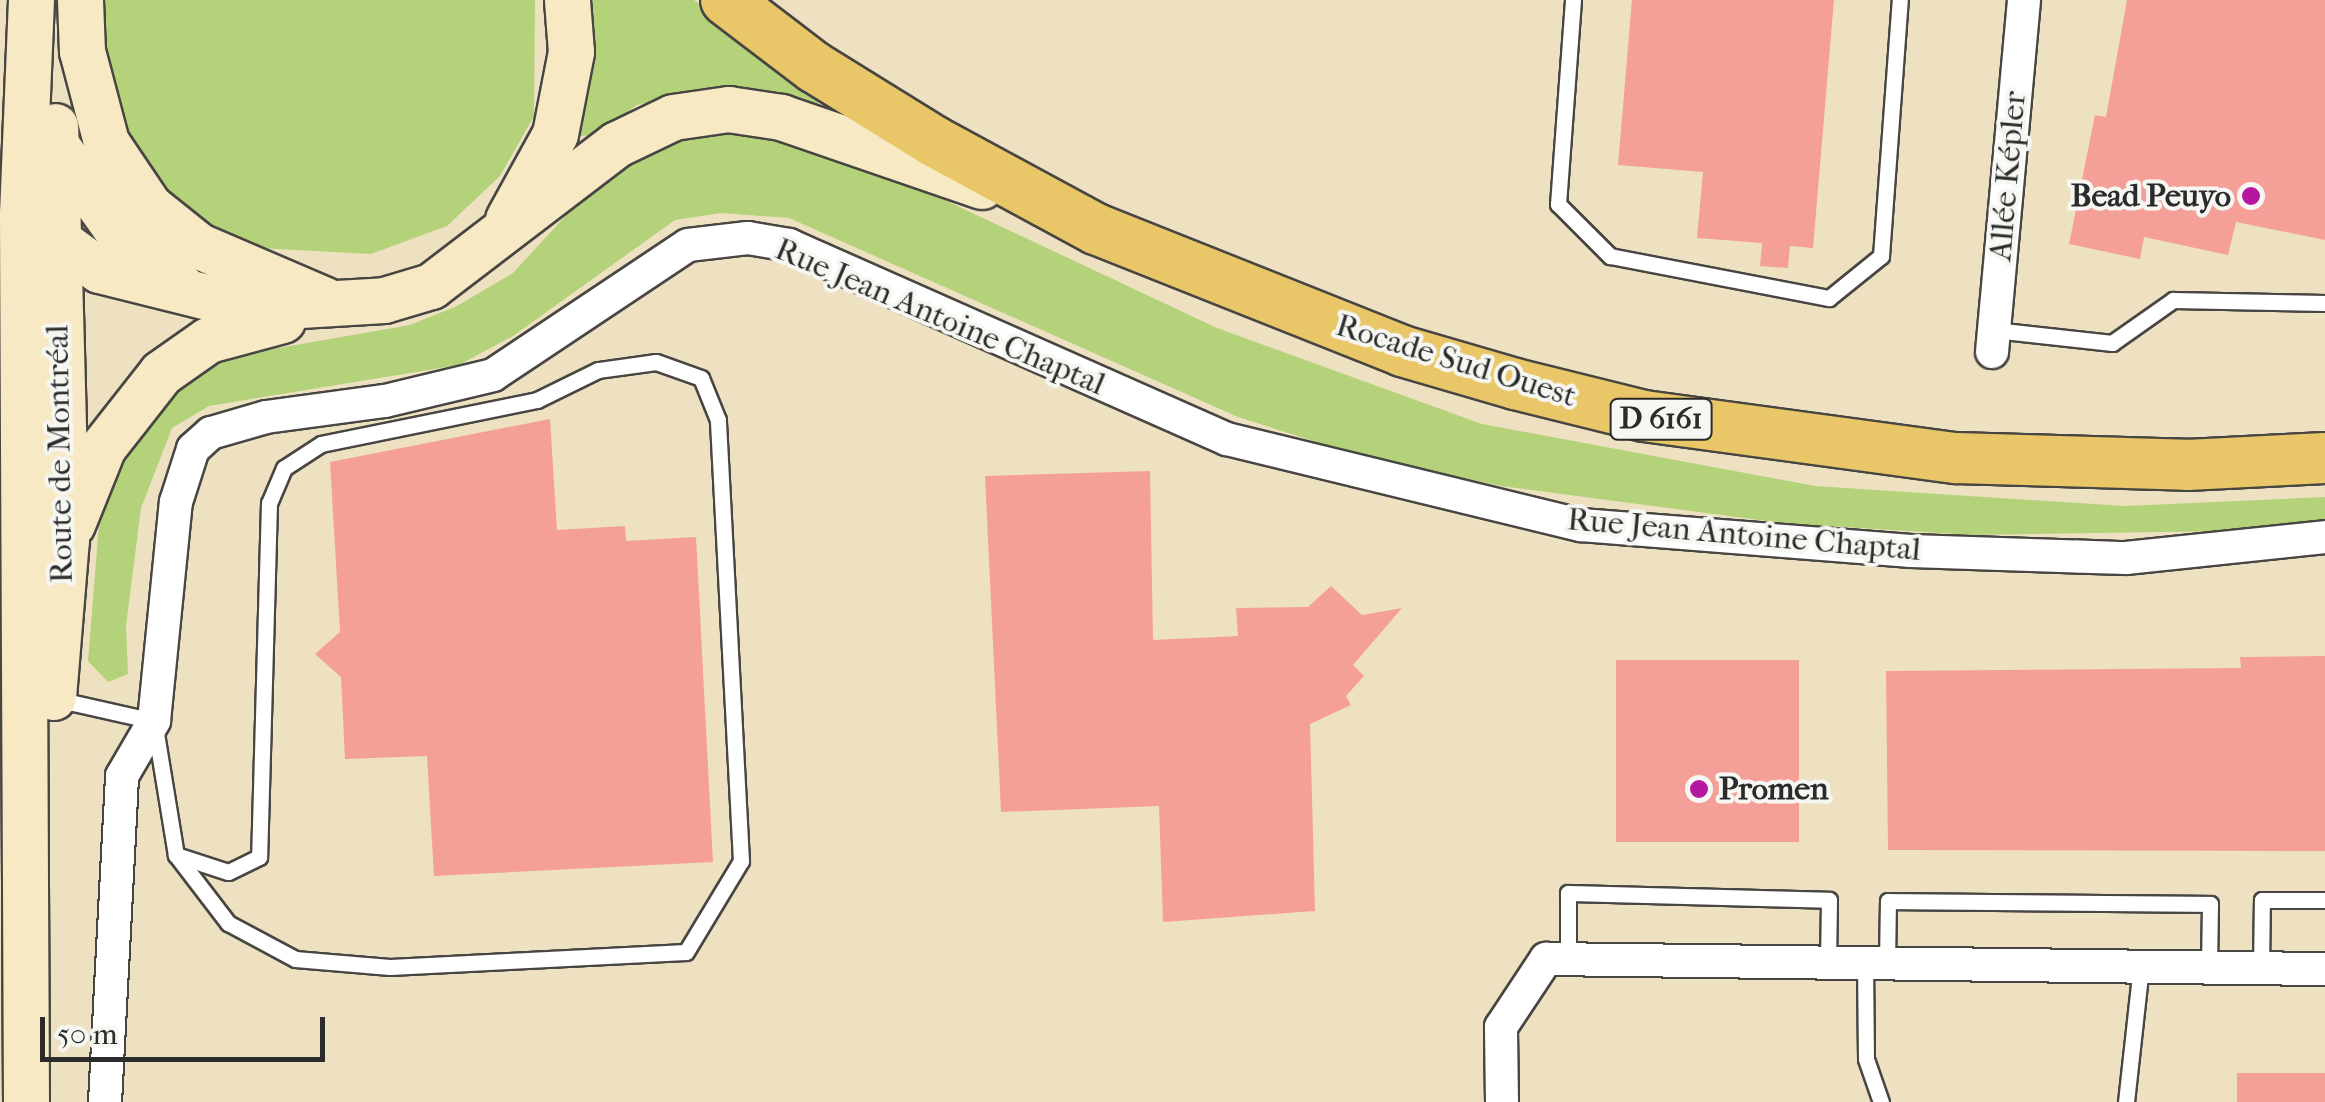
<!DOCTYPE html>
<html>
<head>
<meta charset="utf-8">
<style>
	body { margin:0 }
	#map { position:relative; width:2325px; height:1102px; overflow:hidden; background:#eee1c2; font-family:"IM FELL French Canon",serif }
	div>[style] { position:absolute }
	.green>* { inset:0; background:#b3d279 }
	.building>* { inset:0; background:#f59f99; transform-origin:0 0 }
	.roads { filter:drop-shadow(2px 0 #484642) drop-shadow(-2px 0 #484642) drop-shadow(0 2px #484642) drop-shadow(0 -2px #484642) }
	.lane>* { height:15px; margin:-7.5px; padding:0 7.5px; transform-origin:7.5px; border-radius:7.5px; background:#fff }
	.street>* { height:32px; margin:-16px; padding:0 16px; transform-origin:16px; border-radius:16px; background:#fff }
	.secondary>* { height:45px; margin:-22.5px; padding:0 22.5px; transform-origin:22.5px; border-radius:22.5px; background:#f6e9c3 }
	.primary>* { height:50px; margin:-25px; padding:0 25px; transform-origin:25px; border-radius:25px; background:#e9c769 }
	.dots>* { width:28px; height:28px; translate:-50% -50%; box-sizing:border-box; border:5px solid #f6f6f2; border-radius:50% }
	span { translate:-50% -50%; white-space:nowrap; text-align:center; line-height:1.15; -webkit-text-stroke:8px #f6f6f2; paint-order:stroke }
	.shield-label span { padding:2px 8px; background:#f6f6f2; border:2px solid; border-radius:8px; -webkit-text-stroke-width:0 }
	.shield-label { font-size:30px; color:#2b2b2b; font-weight:700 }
	.street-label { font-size:32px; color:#2b2b2b }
	.poi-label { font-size:32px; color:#2b2b2b; font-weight:700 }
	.right { translate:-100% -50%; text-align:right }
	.left { translate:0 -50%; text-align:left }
	.scale { position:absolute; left:40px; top:1017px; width:285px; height:45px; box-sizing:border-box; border:5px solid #2b2b2b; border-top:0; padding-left:12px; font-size:30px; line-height:35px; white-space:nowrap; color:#2b2b2b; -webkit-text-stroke:8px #f6f6f2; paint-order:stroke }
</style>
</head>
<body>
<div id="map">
	<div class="green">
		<i style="clip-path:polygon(101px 0,535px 0,534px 116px,500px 176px,447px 226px,371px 254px,238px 247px,199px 226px,146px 169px,110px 91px)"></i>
		<i style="clip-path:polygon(585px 0,694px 0,827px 94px,817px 104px,750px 91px,684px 94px,637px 105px,596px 134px,570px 138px)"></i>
		<i style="clip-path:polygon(686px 132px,754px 132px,832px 147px,1217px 328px,1482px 424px,1815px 486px,2125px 506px,2325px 497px,2325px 521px,2225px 531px,1972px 535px,1782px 523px,1501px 486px,1361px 456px,1238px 417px,789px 218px,721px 213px,675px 220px,513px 336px,459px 365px,209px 406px,172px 428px,141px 508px,126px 626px,128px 674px,108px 682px,88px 661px,100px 512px,136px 419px,215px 359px,410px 325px,457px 306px,513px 273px,594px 185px,640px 149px)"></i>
	</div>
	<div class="building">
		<i style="clip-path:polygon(1632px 0,1834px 0,1813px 248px,1790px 246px,1788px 268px,1760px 266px,1762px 243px,1697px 238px,1703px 172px,1618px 165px)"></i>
		<i style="clip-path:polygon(2127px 0,2325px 0,2325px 240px,2236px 222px,2228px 255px,2144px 237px,2140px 259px,2069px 244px,2095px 115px,2106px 117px)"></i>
		<i style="clip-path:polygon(550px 419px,557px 530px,625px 526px,626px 541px,696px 537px,713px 862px,434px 876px,427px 756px,345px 759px,341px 677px,315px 654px,340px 632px,330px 462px)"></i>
		<i style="clip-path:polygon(1150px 471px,1153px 640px,1238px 636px,1236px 608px,1308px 607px,1331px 586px,1362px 615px,1402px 608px,1353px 665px,1364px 676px,1346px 696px,1351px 705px,1310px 724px,1315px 911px,1163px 922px,1159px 806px,1001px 812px,985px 476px)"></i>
		<i style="clip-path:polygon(2325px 656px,2325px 851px,1888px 850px,1886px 671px,2241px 668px,2240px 657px)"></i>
		<i style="left:1616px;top:660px;width:183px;height:182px"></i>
		<i style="left:2237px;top:1073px;width:88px;height:29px"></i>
	</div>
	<div class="roads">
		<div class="lane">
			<i style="left:1573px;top:0;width:205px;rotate:94.2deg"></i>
			<i style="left:1558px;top:204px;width:74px;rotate:45deg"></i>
			<i style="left:1610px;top:256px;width:223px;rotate:10.9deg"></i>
			<i style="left:1829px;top:298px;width:67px;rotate:-38.9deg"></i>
			<i style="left:1881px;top:256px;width:257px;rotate:-85.8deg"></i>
			<i style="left:1994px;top:330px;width:119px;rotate:6.3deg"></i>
			<i style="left:2112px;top:343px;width:75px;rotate:-35.2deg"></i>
			<i style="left:2173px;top:300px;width:152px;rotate:1.1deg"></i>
			<i style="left:56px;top:699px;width:100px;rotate:12.7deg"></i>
			<i style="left:154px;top:721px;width:136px;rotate:80.7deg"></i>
			<i style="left:176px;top:855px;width:86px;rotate:52.6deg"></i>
			<i style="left:228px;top:923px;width:76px;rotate:28.2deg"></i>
			<i style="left:295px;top:959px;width:95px;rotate:4.8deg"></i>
			<i style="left:390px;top:967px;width:296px;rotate:-2.9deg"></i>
			<i style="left:686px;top:952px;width:106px;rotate:-58.9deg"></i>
			<i style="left:741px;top:861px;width:442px;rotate:-93deg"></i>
			<i style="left:718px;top:420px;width:45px;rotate:-112deg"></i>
			<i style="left:701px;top:378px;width:48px;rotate:-160.4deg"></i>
			<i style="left:656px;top:362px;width:59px;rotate:172.1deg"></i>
			<i style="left:598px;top:370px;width:68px;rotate:153.8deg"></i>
			<i style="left:537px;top:400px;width:220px;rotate:168.5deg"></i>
			<i style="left:321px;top:444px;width:44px;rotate:147deg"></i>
			<i style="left:284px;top:468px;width:38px;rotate:113deg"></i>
			<i style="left:269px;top:503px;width:354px;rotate:91.6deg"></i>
			<i style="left:259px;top:857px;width:34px;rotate:154deg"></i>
			<i style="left:228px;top:872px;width:55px;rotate:-161.9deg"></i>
			<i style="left:1568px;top:959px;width:66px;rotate:-90deg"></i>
			<i style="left:1568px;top:893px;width:261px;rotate:1.5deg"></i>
			<i style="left:1829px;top:900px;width:63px;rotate:90.9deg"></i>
			<i style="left:1865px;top:963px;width:96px;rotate:89.4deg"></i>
			<i style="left:1866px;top:1059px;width:46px;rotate:70.8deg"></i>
			<i style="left:1887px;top:963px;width:62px;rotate:-89.1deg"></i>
			<i style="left:1888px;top:901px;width:322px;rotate:0.5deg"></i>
			<i style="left:2210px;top:904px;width:64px;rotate:90.9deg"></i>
			<i style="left:2261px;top:968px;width:68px;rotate:-89.2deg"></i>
			<i style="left:2262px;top:900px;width:63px"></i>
			<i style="left:2126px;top:1102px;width:136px;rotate:-83.7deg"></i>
		</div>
		<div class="street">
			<i style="left:1992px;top:352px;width:353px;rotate:-84.8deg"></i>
			<i style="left:105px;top:1102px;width:326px;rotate:-87deg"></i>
			<i style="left:122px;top:776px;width:64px;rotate:-59.8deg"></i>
			<i style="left:154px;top:721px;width:220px;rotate:-84.3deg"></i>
			<i style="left:176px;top:502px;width:56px;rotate:-72.2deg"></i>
			<i style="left:193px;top:449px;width:24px;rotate:-42deg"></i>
			<i style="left:211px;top:433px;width:57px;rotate:-16.2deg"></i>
			<i style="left:266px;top:417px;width:120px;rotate:-7.7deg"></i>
			<i style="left:385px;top:401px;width:111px;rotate:-13.5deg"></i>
			<i style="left:493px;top:375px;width:234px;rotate:-33.7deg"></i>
			<i style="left:688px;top:245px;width:60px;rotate:-6.7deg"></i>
			<i style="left:748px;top:238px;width:42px;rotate:9.7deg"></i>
			<i style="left:789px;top:245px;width:479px;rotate:23.9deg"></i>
			<i style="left:1227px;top:439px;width:364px;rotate:13.7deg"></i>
			<i style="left:1581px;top:525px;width:331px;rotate:4.5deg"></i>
			<i style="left:1911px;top:551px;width:215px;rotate:1.9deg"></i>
			<i style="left:2126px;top:558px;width:200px;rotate:-6deg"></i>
			<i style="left:1502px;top:1102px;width:75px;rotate:-90.8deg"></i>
			<i style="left:1501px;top:1027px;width:82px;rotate:-56.5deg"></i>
			<i style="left:1546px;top:959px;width:779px;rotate:0.74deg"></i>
		</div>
		<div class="secondary">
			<i style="left:80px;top:0;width:51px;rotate:87.8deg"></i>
			<i style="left:82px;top:51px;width:94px;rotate:75.2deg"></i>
			<i style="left:106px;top:142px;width:77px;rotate:56.1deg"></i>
			<i style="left:149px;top:206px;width:64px;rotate:38.7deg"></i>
			<i style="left:199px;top:246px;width:137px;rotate:23.2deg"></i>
			<i style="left:54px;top:142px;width:107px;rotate:54.5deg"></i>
			<i style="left:116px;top:229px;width:89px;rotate:41.4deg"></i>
			<i style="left:22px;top:214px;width:95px;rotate:36deg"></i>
			<i style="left:99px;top:270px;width:157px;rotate:14deg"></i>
			<i style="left:251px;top:308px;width:133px;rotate:-3.4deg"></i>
			<i style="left:384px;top:300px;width:49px;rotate:-16.6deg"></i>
			<i style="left:431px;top:286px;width:234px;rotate:-37.4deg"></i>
			<i style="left:617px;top:144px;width:62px;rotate:-25.7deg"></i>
			<i style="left:673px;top:117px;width:56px;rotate:-8.3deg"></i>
			<i style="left:728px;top:109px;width:54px;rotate:8.6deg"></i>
			<i style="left:781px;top:117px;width:212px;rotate:19deg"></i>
			<i style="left:508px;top:219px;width:97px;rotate:-61.1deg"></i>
			<i style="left:555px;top:134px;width:84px;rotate:-79deg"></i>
			<i style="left:571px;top:52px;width:52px;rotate:-94.4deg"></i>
			<i style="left:72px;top:524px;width:83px;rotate:-68.1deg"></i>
			<i style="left:103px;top:447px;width:94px;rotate:-51.9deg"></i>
			<i style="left:161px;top:373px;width:57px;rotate:-35.1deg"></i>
			<i style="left:208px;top:340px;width:77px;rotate:-15.1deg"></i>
			<i style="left:53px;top:697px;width:158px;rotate:-85.3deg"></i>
			<i style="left:66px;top:540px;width:414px;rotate:-91.5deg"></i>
			<i style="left:26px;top:1102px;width:888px;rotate:-90.26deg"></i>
			<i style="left:22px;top:214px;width:214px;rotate:-87.6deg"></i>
		</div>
		<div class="primary">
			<i style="left:726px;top:0;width:111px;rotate:37.3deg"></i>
			<i style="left:814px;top:67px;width:142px;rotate:31.8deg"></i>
			<i style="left:935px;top:142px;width:183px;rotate:28.4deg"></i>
			<i style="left:1096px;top:229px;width:329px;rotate:21.7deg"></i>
			<i style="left:1402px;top:351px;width:118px;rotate:16.3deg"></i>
			<i style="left:1515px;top:384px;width:133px;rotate:13.9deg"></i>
			<i style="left:1644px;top:416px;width:315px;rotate:7.7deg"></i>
			<i style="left:1956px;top:458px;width:231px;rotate:1.7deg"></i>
			<i style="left:2187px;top:465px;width:138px;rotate:-2.9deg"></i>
		</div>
	</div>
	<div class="dots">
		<i style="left:2251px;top:196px;background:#b5179e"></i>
		<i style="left:1699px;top:789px;background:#b5179e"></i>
	</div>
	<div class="shield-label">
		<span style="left:1661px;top:419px">D 6161</span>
	</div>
	<div class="street-label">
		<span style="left:2008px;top:176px;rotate:-85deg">Allée Képler</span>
		<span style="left:940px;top:317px;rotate:23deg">Rue Jean Antoine Chaptal</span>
		<span style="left:1456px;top:361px;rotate:17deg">Rocade Sud Ouest</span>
		<span style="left:60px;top:454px;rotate:-91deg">Route de Montréal</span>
		<span style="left:1744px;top:535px;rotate:5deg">Rue Jean Antoine Chaptal</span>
	</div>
	<div class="poi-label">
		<span class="right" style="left:2231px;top:196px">Bead Peuyo</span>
		<span class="left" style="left:1719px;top:789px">Promen</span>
	</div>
	<div class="scale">50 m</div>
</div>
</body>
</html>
